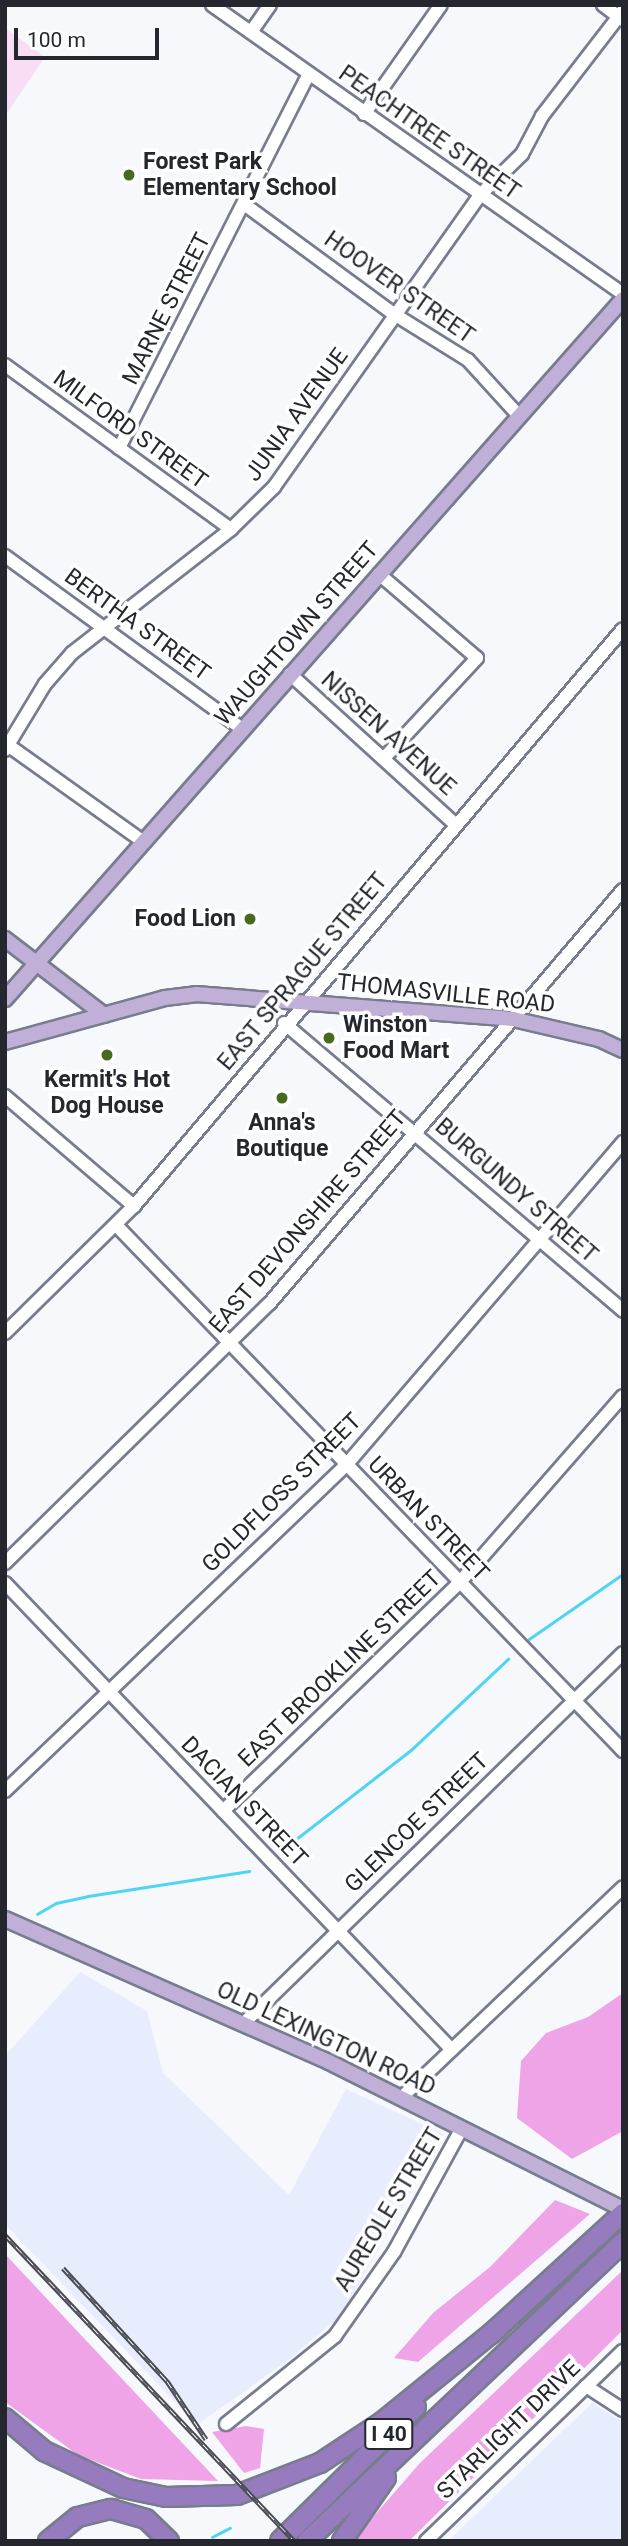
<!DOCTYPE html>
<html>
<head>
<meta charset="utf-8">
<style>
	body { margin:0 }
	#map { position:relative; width:628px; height:2546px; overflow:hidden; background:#f6f8fc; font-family:Roboto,sans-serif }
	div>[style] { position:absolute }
	.built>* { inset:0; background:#e8edfe }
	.green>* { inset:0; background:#f9ddf5 }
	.forest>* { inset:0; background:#eea4e6 }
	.stream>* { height:2.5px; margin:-1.25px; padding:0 1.25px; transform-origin:1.25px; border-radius:1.25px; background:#4fd5f3 }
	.roads { filter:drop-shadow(2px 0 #777c8e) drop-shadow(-2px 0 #777c8e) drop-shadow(0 2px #777c8e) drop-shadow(0 -2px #777c8e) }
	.minor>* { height:12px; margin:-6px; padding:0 6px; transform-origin:6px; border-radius:6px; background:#fff }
	.major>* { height:14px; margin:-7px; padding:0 7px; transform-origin:7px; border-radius:7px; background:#c0b0d8 }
	.highway>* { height:18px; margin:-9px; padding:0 9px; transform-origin:9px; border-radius:9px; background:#967cbe }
	.rail>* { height:5px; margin-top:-2.5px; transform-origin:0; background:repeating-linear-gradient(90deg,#fff 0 8px,#494b52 0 16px); box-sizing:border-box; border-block:2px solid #494b52 }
	.dots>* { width:19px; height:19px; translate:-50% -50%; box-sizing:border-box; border:4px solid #fff; border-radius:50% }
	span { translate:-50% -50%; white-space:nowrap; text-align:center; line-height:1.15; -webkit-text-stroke:7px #fff; paint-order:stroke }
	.shield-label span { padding:2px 5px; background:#fff; border:2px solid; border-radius:5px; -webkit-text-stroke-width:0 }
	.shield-label { font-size:21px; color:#24272e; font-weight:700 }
	.street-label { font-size:23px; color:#24272e }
	.poi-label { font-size:23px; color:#24272e; font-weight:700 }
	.left { translate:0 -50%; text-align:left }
	.right { translate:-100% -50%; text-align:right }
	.frame { position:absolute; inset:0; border:7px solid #24272e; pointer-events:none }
	.scale { position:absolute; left:14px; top:28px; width:145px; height:32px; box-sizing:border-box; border:4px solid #24272e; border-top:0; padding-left:9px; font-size:21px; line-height:24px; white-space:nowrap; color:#24272e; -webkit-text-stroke:5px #fff; paint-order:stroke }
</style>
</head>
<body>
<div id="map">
	<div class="built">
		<i style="clip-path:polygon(80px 1972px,147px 2011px,163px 2073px,289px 2195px,346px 2089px,444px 2134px,341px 2315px,291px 2358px,197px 2425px,5px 2224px,5px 2056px)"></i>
		<i style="clip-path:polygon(592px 2403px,623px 2422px,623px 2541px,448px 2541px)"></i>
	</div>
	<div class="green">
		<i style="clip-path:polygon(5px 28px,45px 57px,5px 116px)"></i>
	</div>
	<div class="forest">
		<i style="clip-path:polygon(623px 1993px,623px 2131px,572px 2159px,517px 2118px,521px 2061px,546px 2033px,588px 2017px)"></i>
		<i style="clip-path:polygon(555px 2200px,590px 2214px,418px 2362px,394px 2358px,433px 2313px,490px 2267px)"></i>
		<i style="clip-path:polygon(5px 2254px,34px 2285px,218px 2481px,141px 2479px,78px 2455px,5px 2402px)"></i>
		<i style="clip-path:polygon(623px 2270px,623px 2330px,409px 2541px,352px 2541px,420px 2463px)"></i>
		<i style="clip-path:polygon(246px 2426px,264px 2429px,260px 2468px,244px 2473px,212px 2432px)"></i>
	</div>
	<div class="stream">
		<i style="left:529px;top:1639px;width:114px;rotate:-34.7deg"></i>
		<i style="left:282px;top:1850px;width:163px;rotate:-37.8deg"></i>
		<i style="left:411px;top:1750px;width:133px;rotate:-43.2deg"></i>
		<i style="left:37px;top:1914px;width:22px;rotate:-30deg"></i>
		<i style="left:56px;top:1903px;width:33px;rotate:-12deg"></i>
		<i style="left:88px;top:1896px;width:163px;rotate:-8.8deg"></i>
		<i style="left:212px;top:2537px;width:20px;rotate:-27deg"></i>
	</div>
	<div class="roads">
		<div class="minor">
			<i style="left:212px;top:5px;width:502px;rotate:35.11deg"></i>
			<i style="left:603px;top:5px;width:25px;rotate:37deg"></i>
			<i style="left:251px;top:32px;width:33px;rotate:-55deg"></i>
			<i style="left:364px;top:114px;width:133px;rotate:-54.8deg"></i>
			<i style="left:244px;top:204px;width:186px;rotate:36.3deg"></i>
			<i style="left:394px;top:314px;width:87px;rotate:31.9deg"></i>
			<i style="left:468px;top:360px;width:77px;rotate:47.6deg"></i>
			<i style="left:5px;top:365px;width:279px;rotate:36deg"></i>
			<i style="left:119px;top:448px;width:418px;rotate:-63.1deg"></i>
			<i style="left:5px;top:556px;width:293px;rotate:36.1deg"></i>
			<i style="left:379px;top:574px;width:129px;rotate:40.6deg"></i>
			<i style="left:477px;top:658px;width:137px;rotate:132.9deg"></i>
			<i style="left:290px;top:674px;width:224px;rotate:42.3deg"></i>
			<i style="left:5px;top:743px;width:171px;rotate:35.5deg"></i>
			<i style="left:5px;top:750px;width:77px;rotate:-58.8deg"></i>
			<i style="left:45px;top:684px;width:41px;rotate:-48.9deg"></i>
			<i style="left:72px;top:653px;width:202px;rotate:-37.9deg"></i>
			<i style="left:231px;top:529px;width:60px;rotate:-44.3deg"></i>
			<i style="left:274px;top:487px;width:356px;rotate:-54.8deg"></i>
			<i style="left:479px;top:196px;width:60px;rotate:-44.3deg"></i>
			<i style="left:522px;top:154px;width:43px;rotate:-62.2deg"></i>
			<i style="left:542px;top:116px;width:133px;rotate:-52.4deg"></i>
			<i style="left:284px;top:1023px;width:445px;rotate:40.3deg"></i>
			<i style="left:5px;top:1096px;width:170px;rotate:40.5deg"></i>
			<i style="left:116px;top:1225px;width:731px;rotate:46.05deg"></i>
			<i style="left:5px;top:1333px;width:181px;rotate:-44.6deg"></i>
			<i style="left:134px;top:1206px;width:756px;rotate:-49.72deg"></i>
			<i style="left:5px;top:1563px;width:370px;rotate:-44.5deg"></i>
			<i style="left:269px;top:1304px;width:545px;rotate:-49.47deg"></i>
			<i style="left:5px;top:1583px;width:646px;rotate:46.25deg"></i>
			<i style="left:5px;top:1791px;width:473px;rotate:-43.7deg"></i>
			<i style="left:347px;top:1464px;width:424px;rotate:-49.4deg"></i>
			<i style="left:223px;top:1811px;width:330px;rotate:-44deg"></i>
			<i style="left:460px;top:1582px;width:247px;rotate:-48.8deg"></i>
			<i style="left:243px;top:2024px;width:531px;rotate:-44.31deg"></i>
			<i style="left:401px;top:2098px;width:306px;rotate:-43.5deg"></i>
			<i style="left:586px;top:2386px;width:44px;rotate:33deg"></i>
			<i style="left:226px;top:2424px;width:140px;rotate:-38.9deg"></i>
			<i style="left:335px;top:2336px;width:103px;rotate:-54.9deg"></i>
			<i style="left:394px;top:2252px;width:141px;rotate:-61.3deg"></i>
			<i style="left:426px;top:2541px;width:274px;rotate:-44deg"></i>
		</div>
		<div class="major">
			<i style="left:5px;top:939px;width:125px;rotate:37.5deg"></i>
			<i style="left:5px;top:999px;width:934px;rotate:-48.56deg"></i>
			<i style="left:5px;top:1042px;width:166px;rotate:-15.4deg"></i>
			<i style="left:165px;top:998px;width:31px;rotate:-7deg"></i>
			<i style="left:196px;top:994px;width:318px;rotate:4.5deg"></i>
			<i style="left:513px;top:1019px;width:88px;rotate:13.1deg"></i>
			<i style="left:599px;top:1039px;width:26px;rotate:25deg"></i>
			<i style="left:5px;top:1919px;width:354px;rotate:23.8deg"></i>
			<i style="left:329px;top:2062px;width:329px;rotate:26.6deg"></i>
		</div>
		<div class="highway">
			<i style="left:491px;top:2334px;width:179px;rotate:-42.5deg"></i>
			<i style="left:5px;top:2418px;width:51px;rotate:40.2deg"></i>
			<i style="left:44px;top:2451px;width:87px;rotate:25.1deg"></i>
			<i style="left:123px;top:2488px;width:44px;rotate:11.8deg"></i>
			<i style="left:166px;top:2497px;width:71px;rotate:-1.6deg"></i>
			<i style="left:237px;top:2495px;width:89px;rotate:-21.1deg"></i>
			<i style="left:320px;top:2463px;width:74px;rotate:-33.5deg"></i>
			<i style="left:382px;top:2422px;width:149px;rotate:-39deg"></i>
			<i style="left:48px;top:2541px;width:38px;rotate:-39deg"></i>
			<i style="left:78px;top:2517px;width:34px;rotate:-14deg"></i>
			<i style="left:111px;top:2509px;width:36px;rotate:16deg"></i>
			<i style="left:146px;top:2519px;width:32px;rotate:44deg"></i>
			<i style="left:280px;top:2541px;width:191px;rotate:-44.6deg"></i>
			<i style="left:307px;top:2541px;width:435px;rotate:-43.4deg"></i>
			<i style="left:342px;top:2541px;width:77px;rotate:-55.1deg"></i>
		</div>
	</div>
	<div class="rail">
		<i style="left:5px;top:2235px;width:421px;rotate:46.6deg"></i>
		<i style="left:63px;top:2268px;width:154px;rotate:47.4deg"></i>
		<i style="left:167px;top:2381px;width:70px;rotate:56.1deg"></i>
	</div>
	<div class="dots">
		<i style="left:129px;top:175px;background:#49691f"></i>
		<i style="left:250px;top:919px;background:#49691f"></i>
		<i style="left:329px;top:1038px;background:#49691f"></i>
		<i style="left:107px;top:1055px;background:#49691f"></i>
		<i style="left:282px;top:1098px;background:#49691f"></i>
	</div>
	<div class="shield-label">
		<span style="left:389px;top:2434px">I 40</span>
	</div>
	<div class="street-label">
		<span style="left:429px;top:133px;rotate:35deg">PEACHTREE STREET</span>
		<span style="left:399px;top:288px;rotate:35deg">HOOVER STREET</span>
		<span style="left:167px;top:309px;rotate:-63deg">MARNE STREET</span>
		<span style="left:297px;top:415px;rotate:-54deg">JUNIA AVENUE</span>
		<span style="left:130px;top:430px;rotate:36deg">MILFORD STREET</span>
		<span style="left:137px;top:625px;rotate:36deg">BERTHA STREET</span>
		<span style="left:297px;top:634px;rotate:-49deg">WAUGHTOWN STREET</span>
		<span style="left:388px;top:734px;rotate:42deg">NISSEN AVENUE</span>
		<span style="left:303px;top:972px;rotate:-50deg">EAST SPRAGUE STREET</span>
		<span style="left:446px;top:994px;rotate:6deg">THOMASVILLE ROAD</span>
		<span style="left:516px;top:1191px;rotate:41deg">BURGUNDY STREET</span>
		<span style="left:308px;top:1222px;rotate:-49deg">EAST DEVONSHIRE STREET</span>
		<span style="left:282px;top:1493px;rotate:-45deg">GOLDFLOSS STREET</span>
		<span style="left:428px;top:1519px;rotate:46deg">URBAN STREET</span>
		<span style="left:340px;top:1669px;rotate:-44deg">EAST BROOKLINE STREET</span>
		<span style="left:244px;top:1802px;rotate:46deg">DACIAN STREET</span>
		<span style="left:417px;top:1823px;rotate:-44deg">GLENCOE STREET</span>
		<span style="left:326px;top:2039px;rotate:25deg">OLD LEXINGTON ROAD</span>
		<span style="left:389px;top:2210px;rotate:-59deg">AUREOLE STREET</span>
		<span style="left:509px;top:2430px;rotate:-44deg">STARLIGHT DRIVE</span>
	</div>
	<div class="poi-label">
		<span class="left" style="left:143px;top:175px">Forest Park<br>Elementary School</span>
		<span class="right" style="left:236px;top:919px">Food Lion</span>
		<span class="left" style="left:343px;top:1038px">Winston<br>Food Mart</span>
		<span style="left:107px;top:1093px">Kermit's Hot<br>Dog House</span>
		<span style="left:282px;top:1136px">Anna's<br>Boutique</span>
	</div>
	<div class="frame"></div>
	<div class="scale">100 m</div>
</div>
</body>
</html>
